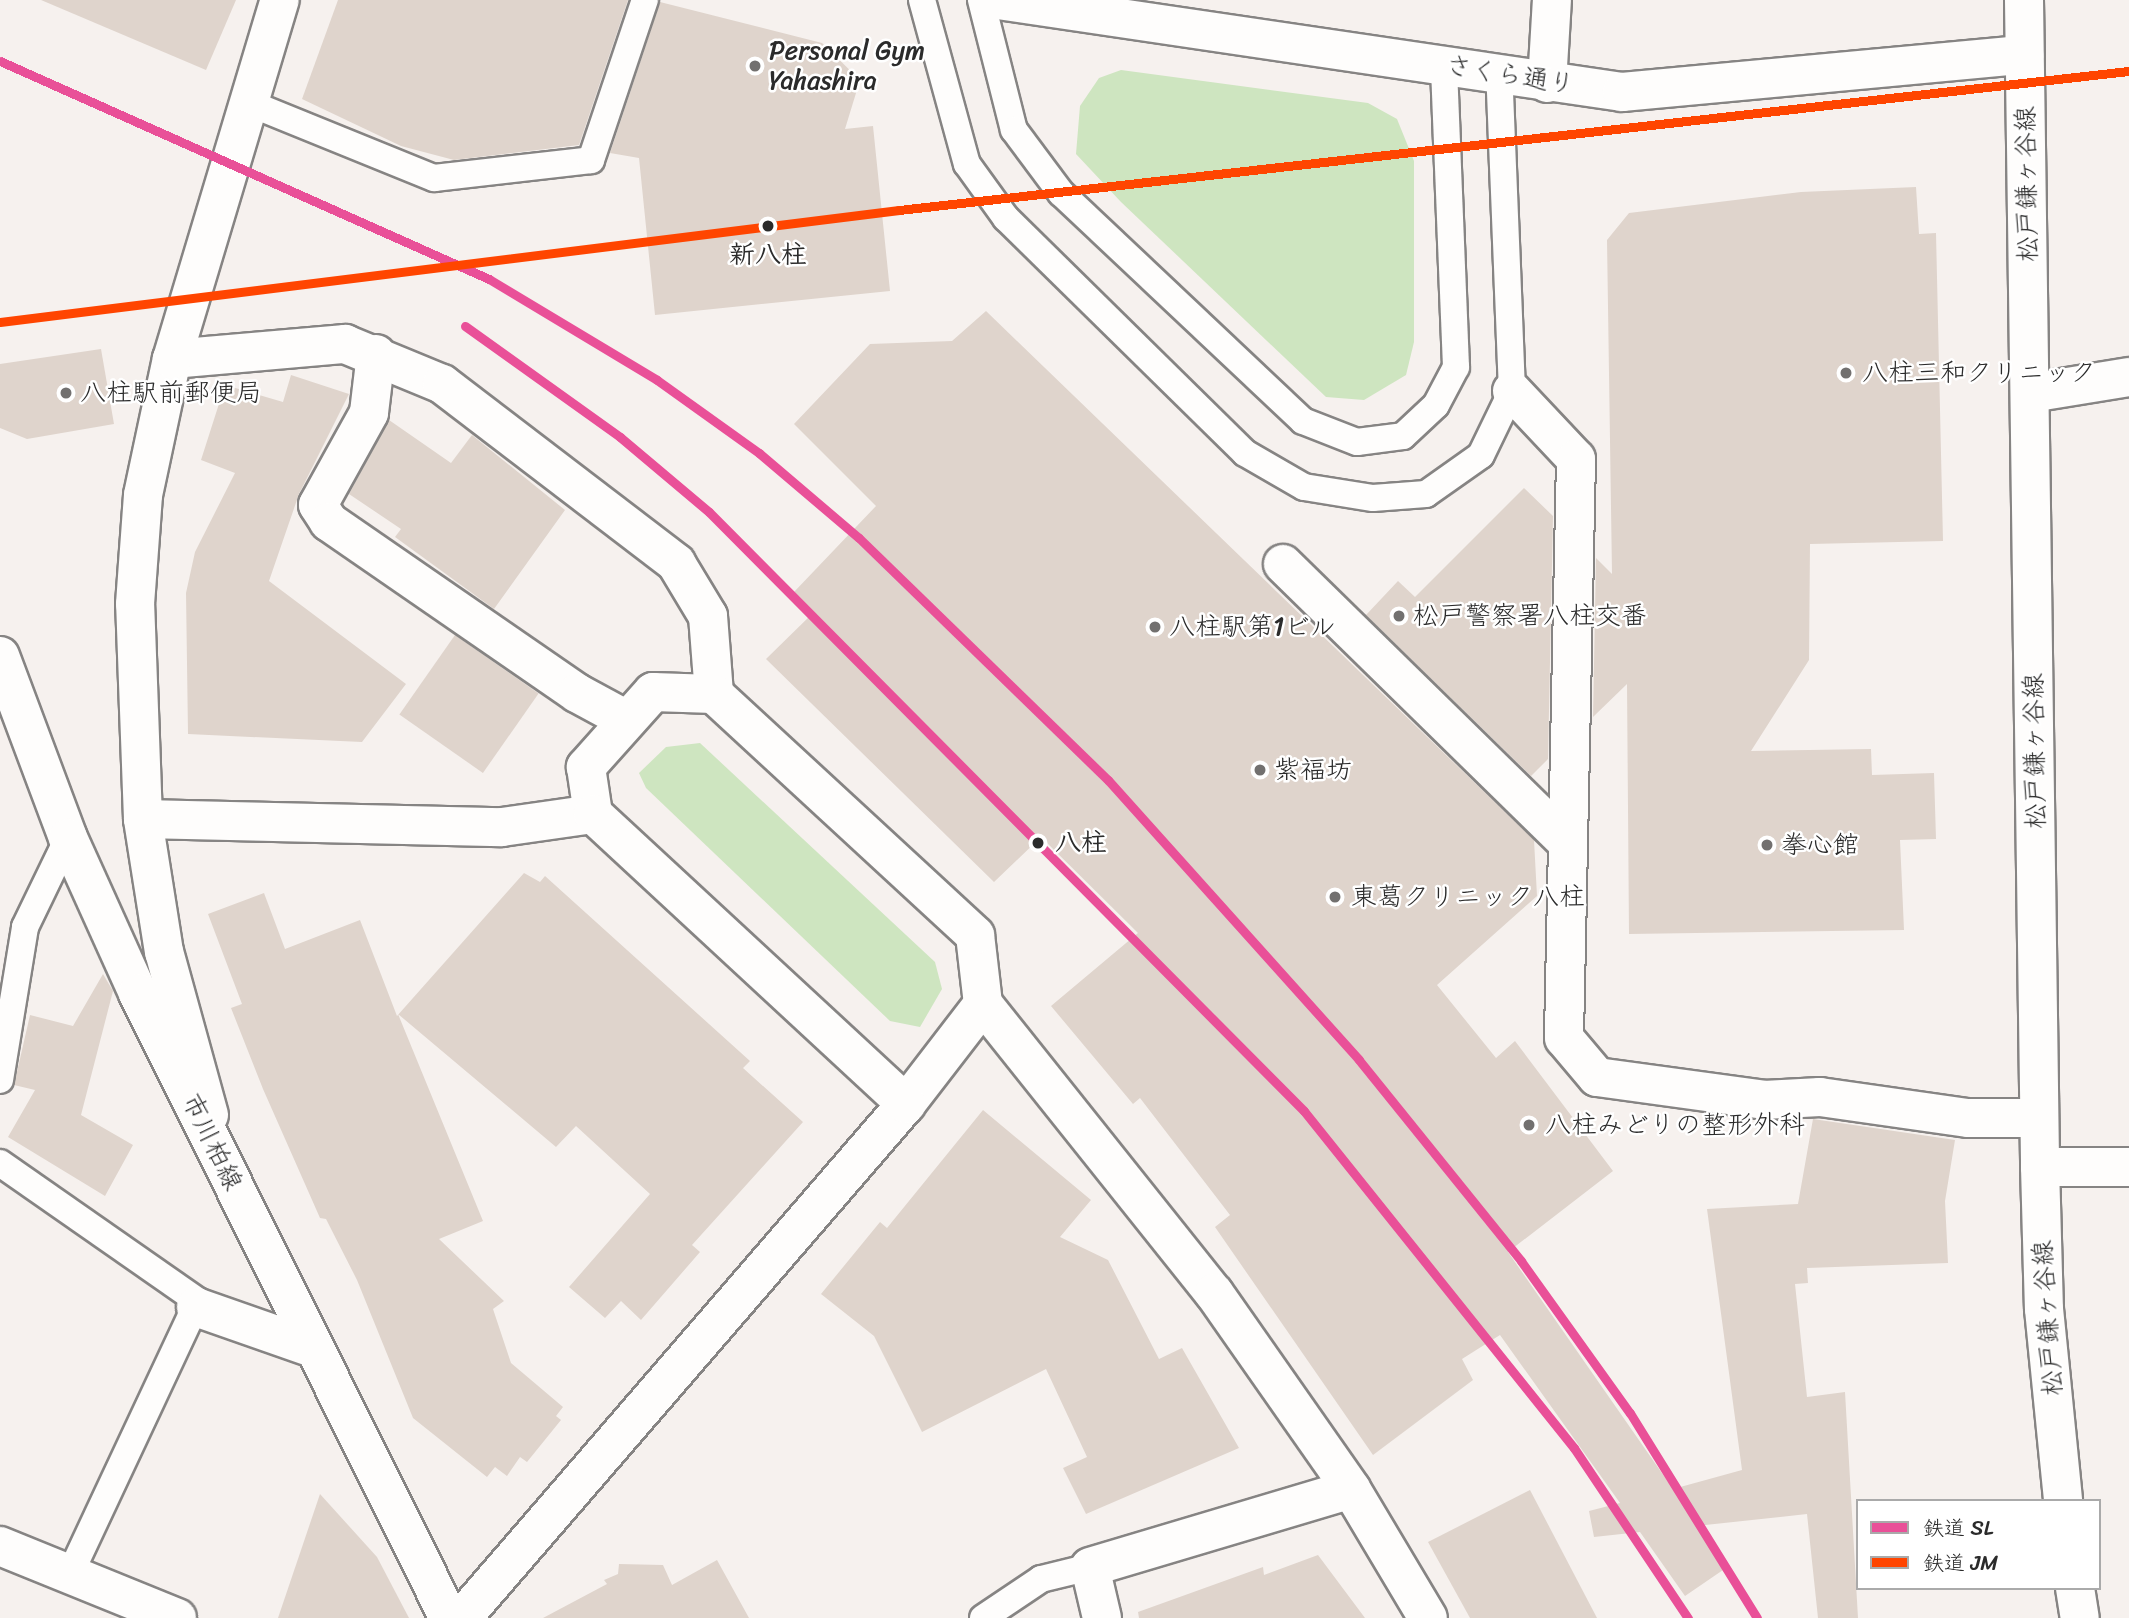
<!DOCTYPE html>
<html>
<head>
<meta charset="utf-8">
<style>
	body { margin:0 }
	#map { position:relative; width:2129px; height:1618px; overflow:hidden; background:#f6f1ee; font-family:Sriracha,"Klee One",sans-serif }
	div>[style] { position:absolute }
	.green>* { inset:0; background:#cee5c0 }
	.building>* { inset:0; background:#dfd4cc; transform-origin:0 0 }
	.roads { filter:drop-shadow(2px 0 #868483) drop-shadow(-2px 0 #868483) drop-shadow(0 2px #868483) drop-shadow(0 -2px #868483) }
	.service>* { height:26px; margin:-13px; padding:0 13px; transform-origin:13px; border-radius:13px; background:#fefdfc }
	.pedestrian>* { height:38px; margin:-19px; padding:0 19px; transform-origin:19px; border-radius:19px; background:#fefdfc }
	.minor>* { height:38px; margin:-19px; padding:0 19px; transform-origin:19px; border-radius:19px; background:#fefdfc }
	.tertiary>* { height:38px; margin:-19px; padding:0 19px; transform-origin:19px; border-radius:19px; background:#fefdfc }
	.secondary>* { height:38px; margin:-19px; padding:0 19px; transform-origin:19px; border-radius:19px; background:#fefdfc }
	.primary>* { height:38px; margin:-19px; padding:0 19px; transform-origin:19px; border-radius:19px; background:#fefdfc }
	.rail-1>* { height:9px; margin:-4.5px; padding:0 4.5px; transform-origin:4.5px; border-radius:4.5px; background:#e95098 }
	.rail-2>* { height:9px; margin:-4.5px; padding:0 4.5px; transform-origin:4.5px; border-radius:4.5px; background:#ff4500 }
	.dots>* { width:19px; height:19px; translate:-50% -50%; box-sizing:border-box; border:4px solid #fff; border-radius:50% }
	span { translate:-50% -50%; white-space:nowrap; text-align:center; line-height:1.15; -webkit-text-stroke:5px #fff; paint-order:stroke }
	.poi-label { font-size:26px; color:#2b2b2b }
	.left { translate:0 -50%; text-align:left }
	.street-label { font-size:26px; color:#2b2b2b }
	.stop-label { font-size:26px; color:#2b2b2b; font-weight:700 }
	.legend { position:absolute; left:1856px; top:1499px; width:245px; height:91px; box-sizing:border-box; background:#fff; border:2px solid #aaa; margin:0; padding:9px 12px; list-style:none; font-size:21px; color:#2b2b2b }
	.legend li { display:flex; align-items:center; gap:14px; height:35px }
	.legend b { width:35px; border:2px solid #aaa }
</style>
</head>
<body>
<div id="map">
	<div class="green">
		<i style="clip-path:polygon(1121px 70px,1368px 103px,1397px 119px,1414px 161px,1414px 342px,1406px 375px,1364px 400px,1326px 397px,1121px 202px,1076px 154px,1080px 106px,1099px 78px)"></i>
		<i style="clip-path:polygon(700px 743px,935px 962px,942px 989px,920px 1027px,890px 1021px,646px 788px,639px 773px,666px 747px)"></i>
	</div>
	<div class="building">
		<i style="clip-path:polygon(41px 0,236px 0,206px 70px)"></i>
		<i style="clip-path:polygon(338px 0,628px 0,579px 145px,454px 160px,401px 146px,302px 99px)"></i>
		<i style="clip-path:polygon(660px 2px,822px 43px,860px 80px,845px 129px,873px 126px,890px 291px,655px 315px,639px 158px,610px 153px)"></i>
		<i style="clip-path:polygon(1916px 187px,1919px 234px,1936px 233px,1943px 541px,1810px 544px,1809px 660px,1751px 751px,1871px 749px,1872px 775px,1934px 773px,1936px 839px,1900px 840px,1904px 930px,1629px 934px,1627px 684px,1593px 717px,1596px 558px,1612px 574px,1607px 240px,1629px 213px,1801px 192px)"></i>
		<i style="clip-path:polygon(986px 311px,1534px 840px,1537px 896px,1437px 985px,1496px 1058px,1515px 1041px,1613px 1171px,1508px 1252px,1673px 1489px,1742px 1470px,1707px 1209px,1798px 1204px,1813px 1119px,1955px 1140px,1945px 1201px,1948px 1263px,1807px 1268px,1808px 1283px,1795px 1284px,1807px 1397px,1845px 1392px,1858px 1618px,1818px 1618px,1807px 1514px,1696px 1526px,1723px 1570px,1685px 1596px,1640px 1532px,1594px 1537px,1589px 1511px,1620px 1503px,1500px 1335px,1462px 1359px,1473px 1380px,1373px 1455px,1215px 1227px,1230px 1215px,1140px 1098px,1133px 1104px,1051px 1006px,1138px 933px,1041px 837px,994px 882px,766px 659px,814px 612px,794px 592px,876px 506px,794px 424px,870px 344px,952px 341px)"></i>
		<i style="clip-path:polygon(101px 349px,114px 424px,27px 439px,0 428px,0 364px)"></i>
		<i style="clip-path:polygon(291px 375px,349px 394px,299px 494px,269px 581px,406px 684px,362px 742px,188px 734px,186px 593px,195px 552px,235px 473px,201px 460px,225px 385px,283px 402px)"></i>
		<i style="clip-path:polygon(389px 420px,451px 463px,472px 435px,565px 510px,494px 609px,395px 537px,401px 529px,349px 494px)"></i>
		<i style="clip-path:polygon(1524px 488px,1553px 516px,1548px 759px,1531px 776px,1366px 615px,1398px 581px,1415px 597px)"></i>
		<i style="left:455px;top:635px;width:102px;height:97px;rotate:35deg"></i>
		<i style="clip-path:polygon(524px 873px,540px 882px,545px 876px,750px 1061px,743px 1068px,803px 1122px,692px 1245px,700px 1252px,641px 1320px,621px 1301px,605px 1318px,569px 1287px,650px 1194px,576px 1126px,556px 1147px,398px 1014px,483px 1221px,439px 1239px,504px 1301px,493px 1309px,511px 1363px,563px 1407px,556px 1416px,561px 1420px,527px 1462px,520px 1457px,507px 1476px,495px 1467px,487px 1477px,413px 1418px,357px 1280px,326px 1219px,320px 1218px,263px 1089px,231px 1008px,242px 1004px,208px 914px,264px 893px,285px 949px,360px 920px,397px 1016px)"></i>
		<i style="clip-path:polygon(103px 974px,113px 991px,81px 1115px,133px 1145px,105px 1196px,8px 1137px,35px 1090px,14px 1085px,30px 1015px,73px 1026px)"></i>
		<i style="clip-path:polygon(983px 1110px,1091px 1200px,1060px 1237px,1108px 1260px,1159px 1359px,1182px 1348px,1239px 1448px,1086px 1514px,1063px 1468px,1087px 1457px,1046px 1369px,922px 1432px,874px 1336px,821px 1294px,880px 1222px,887px 1228px)"></i>
		<i style="clip-path:polygon(1530px 1490px,1597px 1618px,1470px 1618px,1428px 1542px)"></i>
		<i style="clip-path:polygon(320px 1494px,377px 1557px,409px 1618px,278px 1618px)"></i>
		<i style="clip-path:polygon(1318px 1555px,1365px 1618px,1139px 1618px,1138px 1612px,1263px 1567px,1264px 1575px)"></i>
		<i style="clip-path:polygon(717px 1560px,749px 1618px,543px 1618px,607px 1584px,604px 1580px,618px 1574px,619px 1564px,663px 1565px,672px 1585px)"></i>
	</div>
	<div class="roads">
		<div class="service">
			<i style="left:922px;top:0;width:170px;rotate:74.7deg"></i>
			<i style="left:967px;top:164px;width:67px;rotate:54.2deg"></i>
			<i style="left:1006px;top:218px;width:335px;rotate:44.5deg"></i>
			<i style="left:1245px;top:453px;width:68px;rotate:30deg"></i>
			<i style="left:1304px;top:487px;width:70px;rotate:9.1deg"></i>
			<i style="left:1373px;top:498px;width:53px;rotate:-4.3deg"></i>
			<i style="left:1426px;top:494px;width:67px;rotate:-35.3deg"></i>
			<i style="left:1481px;top:455px;width:71px;rotate:-64.2deg"></i>
			<i style="left:1512px;top:391px;width:317px;rotate:-92.3deg"></i>
			<i style="left:981px;top:0;width:134px;rotate:75.8deg"></i>
			<i style="left:1014px;top:130px;width:79px;rotate:53.3deg"></i>
			<i style="left:1061px;top:193px;width:332px;rotate:43.3deg"></i>
			<i style="left:1303px;top:421px;width:58px;rotate:21.3deg"></i>
			<i style="left:1357px;top:442px;width:46px;rotate:-7.4deg"></i>
			<i style="left:1403px;top:436px;width:45px;rotate:-43.2deg"></i>
			<i style="left:1436px;top:405px;width:43px;rotate:-62.2deg"></i>
			<i style="left:1456px;top:367px;width:303px;rotate:-92.3deg"></i>
			<i style="left:249px;top:103px;width:200px;rotate:22.1deg"></i>
			<i style="left:434px;top:178px;width:158px;rotate:-6.5deg"></i>
			<i style="left:591px;top:160px;width:169px;rotate:-71.4deg"></i>
			<i style="left:0;top:1080px;width:155px;rotate:-80.7deg"></i>
			<i style="left:25px;top:927px;width:99px;rotate:-64.2deg"></i>
			<i style="left:0;top:1163px;width:241px;rotate:34.9deg"></i>
			<i style="left:198px;top:1301px;width:304px;rotate:115.1deg"></i>
			<i style="left:983px;top:1618px;width:70px;rotate:-33.9deg"></i>
			<i style="left:1041px;top:1579px;width:50px;rotate:-13.8deg"></i>
		</div>
		<div class="pedestrian">
			<i style="left:1283px;top:564px;width:397px;rotate:44.4deg"></i>
		</div>
		<div class="minor">
			<i style="left:1547px;top:83px;width:83px;rotate:-86.6deg"></i>
			<i style="left:376px;top:354px;width:59px;rotate:96.8deg"></i>
			<i style="left:369px;top:413px;width:105px;rotate:119deg"></i>
			<i style="left:318px;top:505px;width:20px;rotate:57deg"></i>
			<i style="left:329px;top:522px;width:301px;rotate:34.6deg"></i>
			<i style="left:577px;top:693px;width:55px;rotate:28.4deg"></i>
			<i style="left:172px;top:359px;width:174px;rotate:-5deg"></i>
			<i style="left:345px;top:344px;width:105px;rotate:22.4deg"></i>
			<i style="left:442px;top:384px;width:295px;rotate:37.4deg"></i>
			<i style="left:676px;top:563px;width:62px;rotate:58.9deg"></i>
			<i style="left:708px;top:616px;width:78px;rotate:85.6deg"></i>
			<i style="left:1512px;top:391px;width:93px;rotate:46.7deg"></i>
			<i style="left:1576px;top:459px;width:579px;rotate:91.19deg"></i>
			<i style="left:1564px;top:1038px;width:51px;rotate:49.8deg"></i>
			<i style="left:1597px;top:1077px;width:169px;rotate:7.8deg"></i>
			<i style="left:1764px;top:1100px;width:56px;rotate:-3.1deg"></i>
			<i style="left:1820px;top:1097px;width:149px;rotate:8.1deg"></i>
			<i style="left:1968px;top:1118px;width:71px"></i>
			<i style="left:2031px;top:393px;width:99px;rotate:-9.3deg"></i>
			<i style="left:143px;top:819px;width:359px;rotate:1.3deg"></i>
			<i style="left:502px;top:827px;width:92px;rotate:-8.1deg"></i>
			<i style="left:983px;top:1004px;width:370px;rotate:51.4deg"></i>
			<i style="left:1214px;top:1293px;width:239px;rotate:55deg"></i>
			<i style="left:1351px;top:1489px;width:150px;rotate:59.2deg"></i>
			<i style="left:209px;top:1115px;width:169px;rotate:-105.4deg"></i>
			<i style="left:164px;top:952px;width:135px;rotate:-99deg"></i>
			<i style="left:143px;top:819px;width:215px;rotate:-92.1deg"></i>
			<i style="left:135px;top:604px;width:109px;rotate:-85.8deg"></i>
			<i style="left:143px;top:495px;width:139px;rotate:-78deg"></i>
			<i style="left:172px;top:359px;width:375px;rotate:-73.3deg"></i>
			<i style="left:196px;top:1307px;width:124px;rotate:19.3deg"></i>
			<i style="left:462px;top:1618px;width:679px;rotate:-49.18deg"></i>
			<i style="left:906px;top:1104px;width:126px;rotate:-52.4deg"></i>
			<i style="left:983px;top:1004px;width:69px;rotate:-96.6deg"></i>
			<i style="left:975px;top:935px;width:355px;rotate:-137.3deg"></i>
			<i style="left:714px;top:694px;width:61px;rotate:-178.1deg"></i>
			<i style="left:653px;top:692px;width:101px;rotate:131.8deg"></i>
			<i style="left:586px;top:767px;width:48px;rotate:81.5deg"></i>
			<i style="left:593px;top:814px;width:427px;rotate:42.8deg"></i>
			<i style="left:1102px;top:1618px;width:52px;rotate:-103.2deg"></i>
			<i style="left:1090px;top:1567px;width:272px;rotate:-16.6deg"></i>
		</div>
		<div class="tertiary">
			<i style="left:998px;top:0;width:631px;rotate:8.39deg"></i>
			<i style="left:1622px;top:92px;width:404px;rotate:-5.3deg"></i>
			<i style="left:2040px;top:1167px;width:89px"></i>
		</div>
		<div class="secondary">
			<i style="left:2024px;top:0;width:1167px;rotate:89.21deg"></i>
			<i style="left:2040px;top:1167px;width:142px;rotate:88.4deg"></i>
			<i style="left:2044px;top:1309px;width:193px;rotate:84.3deg"></i>
			<i style="left:2075px;top:1588px;width:30px;rotate:81deg"></i>
		</div>
		<div class="primary">
			<i style="left:0;top:656px;width:194px;rotate:69.5deg"></i>
			<i style="left:68px;top:838px;width:170px;rotate:65.7deg"></i>
			<i style="left:138px;top:993px;width:698px;rotate:63.55deg"></i>
			<i style="left:0;top:1546px;width:191px;rotate:22.1deg"></i>
		</div>
	</div>
	<div class="rail-1">
		<i style="left:0;top:61px;width:535px;rotate:24.03deg"></i>
		<i style="left:489px;top:279px;width:196px;rotate:31deg"></i>
		<i style="left:657px;top:380px;width:125px;rotate:35.6deg"></i>
		<i style="left:759px;top:453px;width:131px;rotate:40.4deg"></i>
		<i style="left:859px;top:538px;width:347px;rotate:44.2deg"></i>
		<i style="left:1108px;top:780px;width:376px;rotate:48.1deg"></i>
		<i style="left:1359px;top:1060px;width:258px;rotate:51.1deg"></i>
		<i style="left:1521px;top:1261px;width:187px;rotate:54.4deg"></i>
		<i style="left:1630px;top:1413px;width:241px;rotate:58.2deg"></i>
		<i style="left:465px;top:326px;width:191px;rotate:35.6deg"></i>
		<i style="left:620px;top:437px;width:116px;rotate:40.1deg"></i>
		<i style="left:709px;top:512px;width:844px;rotate:45.19deg"></i>
		<i style="left:1304px;top:1111px;width:432px;rotate:51.3deg"></i>
		<i style="left:1574px;top:1448px;width:205px;rotate:56.2deg"></i>
	</div>
	<div class="rail-2">
		<i style="left:0;top:322px;width:906px;rotate:-7.1deg"></i>
		<i style="left:899px;top:210px;width:1238px;rotate:-6.45deg"></i>
	</div>
	<div class="dots">
		<i style="left:755px;top:66px;background:#72706f"></i>
		<i style="left:768px;top:226px;background:#2b2b2b"></i>
		<i style="left:1846px;top:373px;background:#72706f"></i>
		<i style="left:66px;top:393px;background:#72706f"></i>
		<i style="left:1399px;top:616px;background:#72706f"></i>
		<i style="left:1155px;top:627px;background:#72706f"></i>
		<i style="left:1260px;top:770px;background:#72706f"></i>
		<i style="left:1038px;top:843px;background:#2b2b2b"></i>
		<i style="left:1767px;top:845px;background:#72706f"></i>
		<i style="left:1335px;top:897px;background:#72706f"></i>
		<i style="left:1529px;top:1125px;background:#72706f"></i>
	</div>
	<div class="poi-label">
		<span class="left" style="left:769px;top:66px">Personal Gym<br>Yahashira</span>
		<span class="left" style="left:1862px;top:373px">八柱三和クリニック</span>
		<span class="left" style="left:80px;top:393px">八柱駅前郵便局</span>
		<span class="left" style="left:1413px;top:616px">松戸警察署八柱交番</span>
		<span class="left" style="left:1169px;top:627px">八柱駅第1ビル</span>
		<span class="left" style="left:1274px;top:770px">紫福坊</span>
		<span class="left" style="left:1781px;top:845px">拳心館</span>
		<span class="left" style="left:1351px;top:897px">東葛クリニック八柱</span>
		<span class="left" style="left:1545px;top:1125px">八柱みどりの整形外科</span>
	</div>
	<div class="street-label">
		<span style="left:1510px;top:75px;rotate:9deg">さくら通り</span>
		<span style="left:2027px;top:184px;rotate:-91deg">松戸鎌ヶ谷線</span>
		<span style="left:2035px;top:751px;rotate:-91deg">松戸鎌ヶ谷線</span>
		<span style="left:212px;top:1142px;rotate:64deg">市川柏線</span>
		<span style="left:2048px;top:1318px;rotate:-94deg">松戸鎌ヶ谷線</span>
	</div>
	<div class="stop-label">
		<span style="left:768px;top:255px">新八柱</span>
		<span class="left" style="left:1055px;top:843px">八柱</span>
	</div>
	<ul class="legend">
	<li><b style="height:9px;background:#e95098"></b>鉄道 SL</li>
	<li><b style="height:9px;background:#ff4500"></b>鉄道 JM</li>
	</ul>
</div>
</body>
</html>
